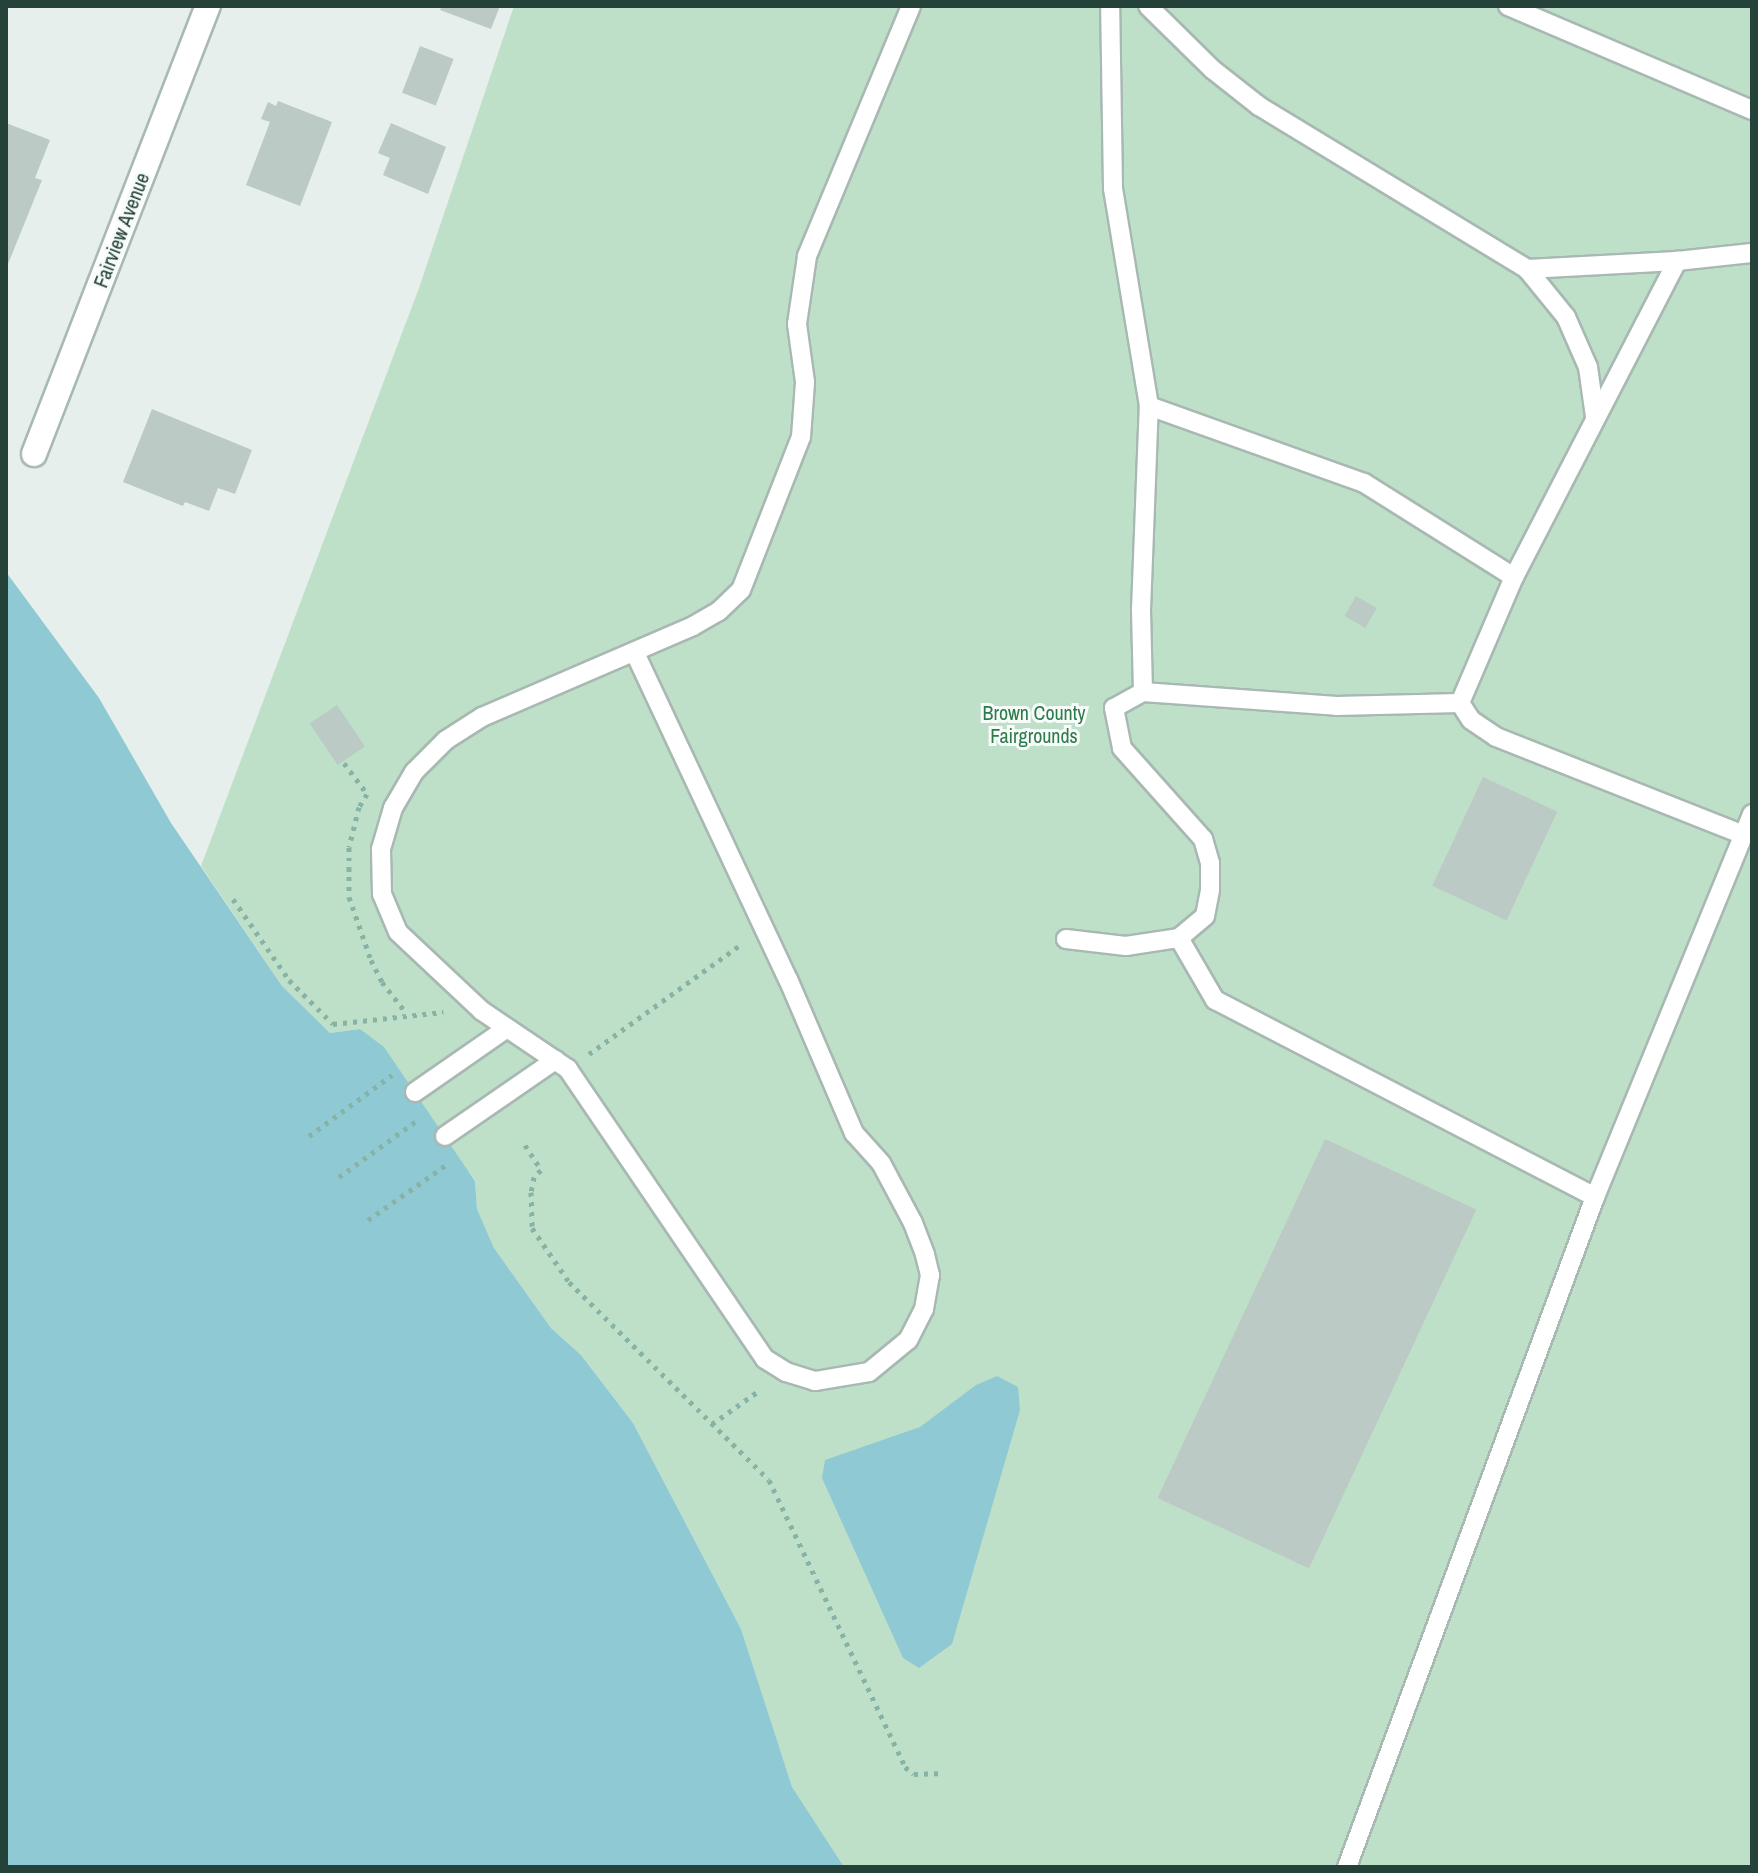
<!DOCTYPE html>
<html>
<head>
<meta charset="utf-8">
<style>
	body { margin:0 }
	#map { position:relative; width:1758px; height:1873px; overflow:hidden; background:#e6efeb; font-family:"Archivo Narrow",sans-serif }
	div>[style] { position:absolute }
	.green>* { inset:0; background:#bfe0c8 }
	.water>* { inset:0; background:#8ec9d4 }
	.building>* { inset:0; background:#bbcac4; transform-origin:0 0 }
	.path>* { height:5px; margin-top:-2.5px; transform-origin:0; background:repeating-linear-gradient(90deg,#86b3a5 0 4px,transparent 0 10px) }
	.roads { filter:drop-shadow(2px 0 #a8b8b2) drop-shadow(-2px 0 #a8b8b2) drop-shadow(0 2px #a8b8b2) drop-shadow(0 -2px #a8b8b2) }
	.lane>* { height:18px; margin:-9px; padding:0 9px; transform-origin:9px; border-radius:9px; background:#fff }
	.street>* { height:24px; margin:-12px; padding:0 12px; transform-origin:12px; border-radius:12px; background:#fff }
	span { translate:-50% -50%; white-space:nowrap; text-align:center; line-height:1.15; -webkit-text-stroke:6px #f7fbf9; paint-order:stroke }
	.street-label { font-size:20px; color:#24423a }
	.park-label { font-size:20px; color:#2d7a4b }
	.frame { position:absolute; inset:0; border:8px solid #24423a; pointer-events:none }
</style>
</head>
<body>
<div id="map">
	<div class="green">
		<i style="clip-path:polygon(514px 6px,1752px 6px,1752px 1867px,844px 1867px,792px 1788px,741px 1629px,633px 1423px,581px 1355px,551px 1328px,494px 1248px,477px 1209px,475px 1180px,360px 1029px,330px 1033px,282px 986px,201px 866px,419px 288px)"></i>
	</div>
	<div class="water">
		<i style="clip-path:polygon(6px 572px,99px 698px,171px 823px,282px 986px,330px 1033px,360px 1029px,384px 1047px,475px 1181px,477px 1209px,494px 1248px,551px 1328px,581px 1355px,633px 1423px,741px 1629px,792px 1787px,844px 1867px,6px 1867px)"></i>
		<i style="clip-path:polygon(997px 1376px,1018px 1387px,1020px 1410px,952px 1644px,919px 1668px,903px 1658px,822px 1478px,825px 1460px,920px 1427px,976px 1385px)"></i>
	</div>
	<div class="building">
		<i style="clip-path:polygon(442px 6px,500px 6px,491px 29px,440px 10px)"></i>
		<i style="left:420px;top:46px;width:36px;height:50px;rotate:21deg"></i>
		<i style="clip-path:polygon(278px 101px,332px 122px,300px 206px,246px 185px,270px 122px,261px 119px,268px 102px,276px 106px)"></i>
		<i style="clip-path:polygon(6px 123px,50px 140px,35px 178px,42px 180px,6px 269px)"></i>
		<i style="clip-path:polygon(391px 123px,446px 147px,428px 194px,383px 175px,390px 158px,378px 153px)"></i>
		<i style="clip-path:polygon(152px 409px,252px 450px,235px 494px,218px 488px,209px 511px,185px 502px,183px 506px,123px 482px)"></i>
		<i style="left:1356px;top:596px;width:24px;height:23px;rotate:30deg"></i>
		<i style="left:337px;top:705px;width:50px;height:33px;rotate:56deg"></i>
		<i style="left:1483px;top:777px;width:82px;height:120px;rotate:25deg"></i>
		<i style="left:1325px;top:1139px;width:167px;height:396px;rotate:25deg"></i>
	</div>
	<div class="path">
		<i style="left:344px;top:763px;width:39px;rotate:53deg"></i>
		<i style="left:367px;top:794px;width:15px;rotate:122deg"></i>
		<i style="left:359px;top:807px;width:41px;rotate:104deg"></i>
		<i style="left:349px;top:847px;width:50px;rotate:90deg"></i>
		<i style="left:349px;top:897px;width:67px;rotate:70.8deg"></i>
		<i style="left:371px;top:960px;width:25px;rotate:63deg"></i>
		<i style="left:382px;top:982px;width:39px;rotate:52deg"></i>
		<i style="left:233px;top:899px;width:98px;rotate:55.3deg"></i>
		<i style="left:289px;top:980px;width:62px;rotate:45deg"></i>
		<i style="left:333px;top:1024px;width:111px;rotate:-6.2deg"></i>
		<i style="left:589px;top:1054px;width:186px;rotate:-35.8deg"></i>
		<i style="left:309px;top:1136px;width:103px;rotate:-36.3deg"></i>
		<i style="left:525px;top:1145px;width:30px;rotate:57deg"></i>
		<i style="left:541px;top:1170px;width:10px;rotate:135deg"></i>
		<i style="left:534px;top:1177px;width:15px;rotate:101deg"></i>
		<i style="left:531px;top:1192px;width:36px;rotate:88deg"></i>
		<i style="left:532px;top:1228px;width:65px;rotate:55.6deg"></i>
		<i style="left:569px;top:1282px;width:281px;rotate:44.7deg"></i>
		<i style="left:769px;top:1480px;width:318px;rotate:64.6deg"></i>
		<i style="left:905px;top:1767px;width:11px;rotate:38deg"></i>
		<i style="left:914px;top:1774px;width:24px;rotate:-2deg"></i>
		<i style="left:339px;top:1177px;width:95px;rotate:-36deg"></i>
		<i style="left:368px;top:1220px;width:95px;rotate:-35.2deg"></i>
		<i style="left:712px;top:1424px;width:59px;rotate:-35.3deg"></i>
	</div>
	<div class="roads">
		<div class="lane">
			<i style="left:1148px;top:6px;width:90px;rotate:44.5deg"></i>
			<i style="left:1212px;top:69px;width:60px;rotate:38.2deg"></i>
			<i style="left:1259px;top:106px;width:314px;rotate:31.3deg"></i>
			<i style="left:1527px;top:269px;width:62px;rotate:50.9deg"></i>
			<i style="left:1566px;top:317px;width:55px;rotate:66.3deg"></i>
			<i style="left:1588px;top:367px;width:50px;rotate:82deg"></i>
			<i style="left:1508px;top:6px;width:265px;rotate:23.1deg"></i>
			<i style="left:1527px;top:269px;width:150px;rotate:-3.1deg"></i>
			<i style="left:1149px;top:406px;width:228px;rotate:19.7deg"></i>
			<i style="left:1364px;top:483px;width:177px;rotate:32.1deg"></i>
			<i style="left:635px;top:653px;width:360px;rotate:64.9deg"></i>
			<i style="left:788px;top:979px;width:168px;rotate:66.8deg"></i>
			<i style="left:854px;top:1133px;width:40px;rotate:48deg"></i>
			<i style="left:881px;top:1163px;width:68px;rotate:61.9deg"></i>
			<i style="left:913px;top:1223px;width:34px;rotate:69deg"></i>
			<i style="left:925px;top:1255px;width:21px;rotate:76deg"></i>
			<i style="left:930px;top:1275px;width:35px;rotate:100deg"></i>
			<i style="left:924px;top:1309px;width:35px;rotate:117deg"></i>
			<i style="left:908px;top:1340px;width:50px;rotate:140.6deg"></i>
			<i style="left:869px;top:1372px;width:55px;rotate:170.5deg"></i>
			<i style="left:815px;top:1381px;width:30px;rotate:-163deg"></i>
			<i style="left:786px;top:1372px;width:25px;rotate:-148deg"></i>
			<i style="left:765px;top:1359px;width:351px;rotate:-124.2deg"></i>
			<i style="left:568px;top:1069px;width:104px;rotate:-146deg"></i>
			<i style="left:482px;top:1011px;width:115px;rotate:-136.8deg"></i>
			<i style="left:398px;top:932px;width:41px;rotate:-112.8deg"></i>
			<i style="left:382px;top:894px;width:45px;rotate:-91.3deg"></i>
			<i style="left:381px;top:849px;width:43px;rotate:-73.7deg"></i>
			<i style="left:393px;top:808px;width:42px;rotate:-59.7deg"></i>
			<i style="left:414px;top:772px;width:45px;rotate:-45deg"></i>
			<i style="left:446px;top:740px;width:43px;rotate:-32.6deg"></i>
			<i style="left:482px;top:717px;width:230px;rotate:-23.3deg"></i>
			<i style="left:693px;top:626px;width:30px;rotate:-30deg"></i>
			<i style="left:719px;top:611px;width:30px;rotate:-44deg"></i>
			<i style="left:741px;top:590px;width:164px;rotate:-68.6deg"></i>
			<i style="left:801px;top:437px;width:55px;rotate:-85.8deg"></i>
			<i style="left:805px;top:382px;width:59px;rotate:-97.9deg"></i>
			<i style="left:797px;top:324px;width:69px;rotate:-81.6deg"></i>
			<i style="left:807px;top:256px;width:271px;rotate:-67.4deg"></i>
			<i style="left:1143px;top:692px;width:194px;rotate:4.1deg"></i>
			<i style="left:1336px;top:706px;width:124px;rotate:-1.4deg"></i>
			<i style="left:1460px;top:703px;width:137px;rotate:-66.8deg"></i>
			<i style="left:1514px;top:577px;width:356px;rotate:-62.7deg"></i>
			<i style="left:1677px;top:261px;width:75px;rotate:-6.1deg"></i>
			<i style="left:1460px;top:703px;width:20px;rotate:57deg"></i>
			<i style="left:1471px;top:720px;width:30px;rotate:34deg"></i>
			<i style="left:1496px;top:737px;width:266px;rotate:21.6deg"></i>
			<i style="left:1179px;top:938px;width:72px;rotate:59.9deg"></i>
			<i style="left:1215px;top:1000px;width:428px;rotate:27.4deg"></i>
			<i style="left:1066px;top:939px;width:60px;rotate:6.7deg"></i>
			<i style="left:1126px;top:946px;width:54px;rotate:-8.6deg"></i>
			<i style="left:1179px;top:938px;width:34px;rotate:-40deg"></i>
			<i style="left:1205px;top:916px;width:26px;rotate:-79deg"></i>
			<i style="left:1210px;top:890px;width:27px;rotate:-90deg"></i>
			<i style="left:1210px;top:863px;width:25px;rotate:-106deg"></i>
			<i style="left:1203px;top:839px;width:122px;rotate:-131.7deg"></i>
			<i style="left:1122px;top:748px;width:41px;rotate:-101.3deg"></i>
			<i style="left:1114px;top:708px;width:33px;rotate:-29deg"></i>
			<i style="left:1143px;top:692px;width:82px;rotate:-91.4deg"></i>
			<i style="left:1141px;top:610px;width:204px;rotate:-87.8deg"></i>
			<i style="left:1149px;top:406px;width:221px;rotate:-99.4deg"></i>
			<i style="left:1113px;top:188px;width:182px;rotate:-90.9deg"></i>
			<i style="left:415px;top:1092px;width:112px;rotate:-34.8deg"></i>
			<i style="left:445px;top:1136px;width:134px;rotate:-34.6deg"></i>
			<i style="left:1347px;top:1867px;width:714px;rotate:-69.69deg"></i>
			<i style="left:1595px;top:1197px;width:414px;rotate:-67.7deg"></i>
		</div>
		<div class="street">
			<i style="left:34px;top:454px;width:481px;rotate:-68.8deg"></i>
		</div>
	</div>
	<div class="street-label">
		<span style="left:121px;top:230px;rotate:-69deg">Fairview Avenue</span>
	</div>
	<div class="park-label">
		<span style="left:1034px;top:724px">Brown County<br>Fairgrounds</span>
	</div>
	<div class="frame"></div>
</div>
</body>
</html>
